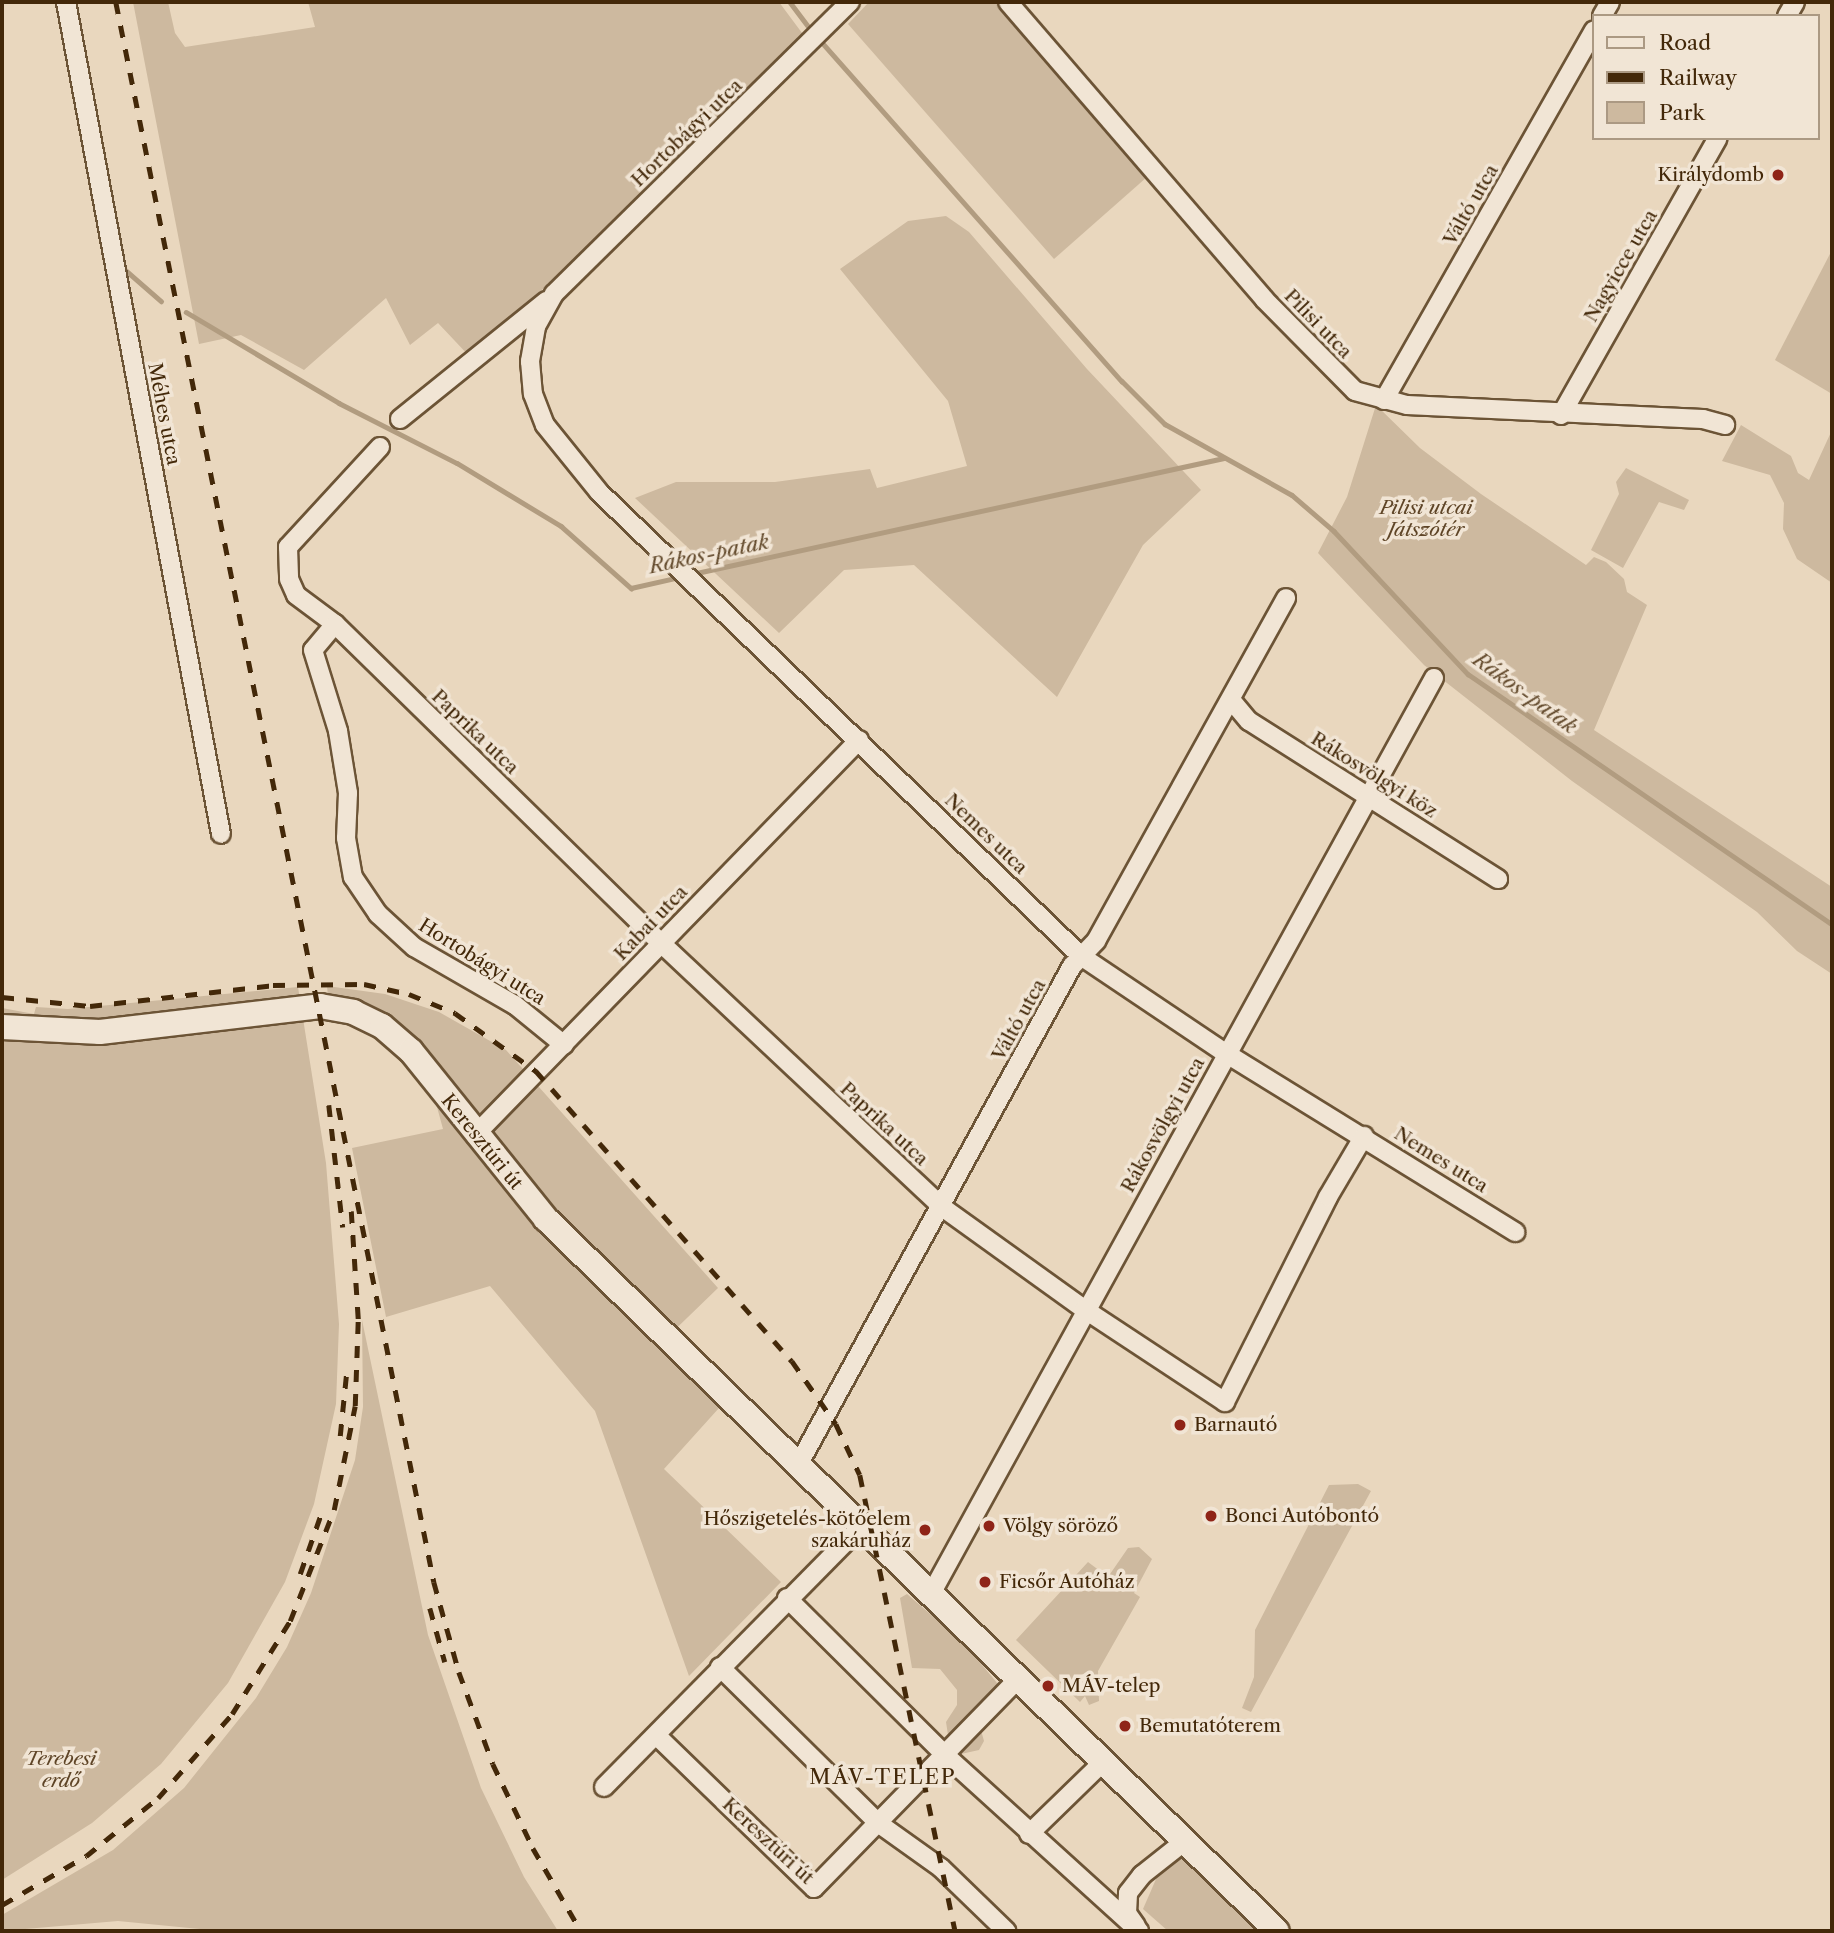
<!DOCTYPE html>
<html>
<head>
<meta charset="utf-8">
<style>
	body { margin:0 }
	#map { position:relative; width:1834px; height:1933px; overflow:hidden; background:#e9d7be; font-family:"Libre Caslon Text",serif }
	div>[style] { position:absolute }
	.green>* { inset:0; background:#cdb99f }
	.stream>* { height:4.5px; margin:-2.25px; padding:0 2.25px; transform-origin:2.25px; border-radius:2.25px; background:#b19c80 }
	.roads { filter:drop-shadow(2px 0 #6c5436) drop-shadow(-2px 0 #6c5436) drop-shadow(0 2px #6c5436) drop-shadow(0 -2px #6c5436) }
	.minor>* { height:18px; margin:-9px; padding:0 9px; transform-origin:9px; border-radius:9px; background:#f1e5d5 }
	.secondary>* { height:24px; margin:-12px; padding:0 12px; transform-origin:12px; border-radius:12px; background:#f1e5d5 }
	.rail>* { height:4.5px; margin-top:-2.25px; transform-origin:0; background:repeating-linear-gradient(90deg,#432809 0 12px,transparent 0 24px) }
	.dots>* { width:19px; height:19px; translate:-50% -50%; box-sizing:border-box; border:4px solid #f1e5d5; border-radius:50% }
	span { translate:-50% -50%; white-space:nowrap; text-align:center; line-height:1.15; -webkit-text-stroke:7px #f1e5d5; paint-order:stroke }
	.street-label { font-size:19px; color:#432809 }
	.poi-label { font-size:19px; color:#432809 }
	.right { translate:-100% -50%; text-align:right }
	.left { translate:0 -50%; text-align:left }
	.park-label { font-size:19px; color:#5f4527; font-style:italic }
	.water-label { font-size:21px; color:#644b2d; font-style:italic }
	.neighbourhood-label { font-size:21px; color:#432809; letter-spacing:2px }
	.frame { position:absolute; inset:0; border:4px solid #432809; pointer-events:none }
	.legend { position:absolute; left:1592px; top:14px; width:228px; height:126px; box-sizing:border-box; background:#f1e5d5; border:2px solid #ab9983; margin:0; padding:9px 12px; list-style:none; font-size:21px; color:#432809 }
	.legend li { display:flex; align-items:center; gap:14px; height:35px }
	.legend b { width:35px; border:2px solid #ab9983 }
</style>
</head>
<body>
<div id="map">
	<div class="green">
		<i style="clip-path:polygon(133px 2px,168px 2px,175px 33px,185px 47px,315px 27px,308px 2px,779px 2px,805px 37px,471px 358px,438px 323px,410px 345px,386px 298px,304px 370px,241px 335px,199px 344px)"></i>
		<i style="clip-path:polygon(869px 2px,997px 2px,1147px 177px,1054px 259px,848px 24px)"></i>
		<i style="clip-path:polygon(946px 216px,969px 232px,1087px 369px,1201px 490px,1143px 545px,1057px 697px,914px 565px,844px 570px,779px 633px,635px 498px,676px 482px,775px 482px,870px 469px,877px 488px,967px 466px,948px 401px,840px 269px,908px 221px)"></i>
		<i style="clip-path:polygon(1832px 250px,1832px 394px,1775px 360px)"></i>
		<i style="clip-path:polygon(1376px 405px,1420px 448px,1481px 494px,1586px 565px,1594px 557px,1606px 562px,1624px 579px,1627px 592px,1647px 605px,1594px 730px,1832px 887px,1832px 974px,1797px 951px,1757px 912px,1572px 781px,1424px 665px,1318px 553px,1347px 497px)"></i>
		<i style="clip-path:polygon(1741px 425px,1791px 456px,1798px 473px,1809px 480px,1832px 430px,1832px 583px,1797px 559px,1783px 529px,1784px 503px,1770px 475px,1722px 461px)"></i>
		<i style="clip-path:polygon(1626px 468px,1689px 500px,1684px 510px,1659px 502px,1623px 568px,1591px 550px,1619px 494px,1616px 482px)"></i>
		<i style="clip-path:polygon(327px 986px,385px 994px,439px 1012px,506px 1050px,718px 1288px,657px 1347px,719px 1408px,664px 1469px,781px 1582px,689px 1676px,595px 1411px,490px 1286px,386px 1317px,352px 1148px,443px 1129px,431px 1085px,390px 1039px,330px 1018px)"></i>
		<i style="clip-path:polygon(298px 987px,326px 1163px,339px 1324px,336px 1404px,314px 1504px,285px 1582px,228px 1683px,161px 1764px,92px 1823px,2px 1880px,2px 1008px,34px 1014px,36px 1007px,68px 1009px)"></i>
		<i style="clip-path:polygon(362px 1320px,428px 1635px,481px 1788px,524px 1877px,558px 1931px,220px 1931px,118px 1921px,2px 1931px,2px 1915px,113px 1850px,184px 1788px,256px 1698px,287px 1647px,311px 1593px,355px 1460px,363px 1407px)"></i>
		<i style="clip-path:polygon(1358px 1484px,1371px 1491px,1251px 1712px,1242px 1708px,1254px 1677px,1255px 1630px,1329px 1485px)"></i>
		<i style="clip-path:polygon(1139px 1547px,1152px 1559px,1134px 1593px,1140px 1597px,1098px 1671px,1099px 1701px,1089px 1705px,1085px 1696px,1080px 1702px,1016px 1640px,1088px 1562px,1108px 1577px,1128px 1548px)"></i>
		<i style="clip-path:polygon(907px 1594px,964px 1643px,1002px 1689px,977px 1716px,984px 1741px,979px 1750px,961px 1754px,948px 1735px,946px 1722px,957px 1705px,957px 1690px,940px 1669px,912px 1668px,900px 1598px)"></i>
		<i style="clip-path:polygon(1189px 1847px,1280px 1931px,1168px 1931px,1143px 1909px,1160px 1870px)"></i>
	</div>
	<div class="stream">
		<i style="left:790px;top:2px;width:38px;rotate:53deg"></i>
		<i style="left:819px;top:39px;width:457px;rotate:48.5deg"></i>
		<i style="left:1122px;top:381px;width:61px;rotate:45deg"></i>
		<i style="left:1165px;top:424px;width:145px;rotate:29.2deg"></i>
		<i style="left:1292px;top:495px;width:55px;rotate:40.6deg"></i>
		<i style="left:1334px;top:531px;width:196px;rotate:46.9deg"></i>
		<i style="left:1468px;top:674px;width:442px;rotate:34.5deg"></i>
		<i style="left:122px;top:267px;width:52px;rotate:41.1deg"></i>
		<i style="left:186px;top:312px;width:178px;rotate:30.7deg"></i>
		<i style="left:339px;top:403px;width:132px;rotate:27deg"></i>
		<i style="left:457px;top:463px;width:122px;rotate:31.2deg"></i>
		<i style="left:561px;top:526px;width:94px;rotate:41.5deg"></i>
		<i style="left:631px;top:588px;width:50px;rotate:-12.7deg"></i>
		<i style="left:692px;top:574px;width:544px;rotate:-12.3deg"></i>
	</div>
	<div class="roads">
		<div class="minor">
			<i style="left:66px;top:2px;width:846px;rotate:79.45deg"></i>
			<i style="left:850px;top:2px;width:416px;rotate:135.4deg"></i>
			<i style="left:554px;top:294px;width:38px;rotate:119deg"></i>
			<i style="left:536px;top:327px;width:35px;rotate:100deg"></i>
			<i style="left:530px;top:361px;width:33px;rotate:85deg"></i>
			<i style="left:533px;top:394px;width:33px;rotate:69deg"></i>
			<i style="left:545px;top:425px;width:86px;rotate:51.1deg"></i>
			<i style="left:599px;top:492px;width:669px;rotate:43.91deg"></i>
			<i style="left:1081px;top:956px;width:176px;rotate:33.9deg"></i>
			<i style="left:1227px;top:1054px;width:339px;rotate:31.7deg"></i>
			<i style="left:1008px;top:2px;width:392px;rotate:49.2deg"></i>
			<i style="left:1264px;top:299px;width:129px;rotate:45.3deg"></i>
			<i style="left:1355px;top:391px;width:54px;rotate:15.1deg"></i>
			<i style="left:1407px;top:405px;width:296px;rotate:2.7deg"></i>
			<i style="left:1703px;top:419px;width:23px;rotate:15deg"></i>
			<i style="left:1602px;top:16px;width:16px;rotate:-60deg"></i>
			<i style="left:1787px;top:16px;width:16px;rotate:-60deg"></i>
			<i style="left:1384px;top:400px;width:425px;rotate:-60.4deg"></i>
			<i style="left:1561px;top:415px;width:318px;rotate:-60.5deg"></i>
			<i style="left:400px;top:419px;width:188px;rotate:-38.9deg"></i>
			<i style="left:380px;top:447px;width:136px;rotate:132.6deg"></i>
			<i style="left:288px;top:547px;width:32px;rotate:88deg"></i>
			<i style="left:289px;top:579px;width:17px;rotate:66deg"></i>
			<i style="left:296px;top:595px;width:49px;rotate:36.6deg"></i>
			<i style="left:335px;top:624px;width:456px;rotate:44.4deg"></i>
			<i style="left:661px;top:943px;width:386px;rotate:43.2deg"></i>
			<i style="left:942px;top:1207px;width:175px;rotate:35.7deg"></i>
			<i style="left:1084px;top:1309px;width:169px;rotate:33.4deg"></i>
			<i style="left:1225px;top:1402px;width:229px;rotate:-63.3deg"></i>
			<i style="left:1328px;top:1197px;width:71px;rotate:-59.5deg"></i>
			<i style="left:335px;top:624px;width:34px;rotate:130deg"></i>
			<i style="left:313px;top:650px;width:85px;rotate:72.8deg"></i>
			<i style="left:338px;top:731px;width:63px;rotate:80.8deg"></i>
			<i style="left:348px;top:793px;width:45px;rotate:92.5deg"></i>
			<i style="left:346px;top:838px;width:40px;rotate:80deg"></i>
			<i style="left:353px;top:877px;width:45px;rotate:56deg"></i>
			<i style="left:378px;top:914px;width:49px;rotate:42.5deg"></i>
			<i style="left:414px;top:947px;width:116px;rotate:29.9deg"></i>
			<i style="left:515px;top:1005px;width:63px;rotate:39.2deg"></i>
			<i style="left:1232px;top:701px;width:26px;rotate:50deg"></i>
			<i style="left:1249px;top:721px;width:295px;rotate:32.4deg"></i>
			<i style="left:475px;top:1135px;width:551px;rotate:-45.81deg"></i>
			<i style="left:797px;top:1467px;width:572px;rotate:-61.24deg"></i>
			<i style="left:1072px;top:966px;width:35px;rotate:-46deg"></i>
			<i style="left:1096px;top:941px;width:392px;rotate:-61deg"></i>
			<i style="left:931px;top:1594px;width:1045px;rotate:-61.23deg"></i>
			<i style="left:787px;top:1598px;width:223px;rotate:44.8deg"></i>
			<i style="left:945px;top:1755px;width:262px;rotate:42.2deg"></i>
			<i style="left:720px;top:1667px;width:222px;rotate:44.6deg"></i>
			<i style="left:878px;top:1823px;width:77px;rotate:35.5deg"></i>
			<i style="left:941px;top:1868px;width:91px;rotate:44.1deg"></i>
			<i style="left:656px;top:1735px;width:220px;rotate:44.1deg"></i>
			<i style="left:814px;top:1888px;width:291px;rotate:-45.7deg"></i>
			<i style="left:604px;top:1787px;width:365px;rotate:-45.4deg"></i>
			<i style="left:1029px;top:1834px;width:102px;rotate:-44.2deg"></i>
			<i style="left:1136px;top:1926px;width:16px;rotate:-125deg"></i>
			<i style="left:1127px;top:1913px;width:20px;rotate:-87deg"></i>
			<i style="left:1128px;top:1893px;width:23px;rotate:-52deg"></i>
			<i style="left:1142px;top:1875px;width:55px;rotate:-38.3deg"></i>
		</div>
		<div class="secondary">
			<i style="left:2px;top:1027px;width:98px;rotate:2.9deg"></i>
			<i style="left:100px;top:1032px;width:222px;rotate:-6.7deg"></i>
			<i style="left:320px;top:1006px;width:34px;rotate:10deg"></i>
			<i style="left:353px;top:1012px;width:32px;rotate:26deg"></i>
			<i style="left:382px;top:1026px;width:38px;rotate:41deg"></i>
			<i style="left:411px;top:1051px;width:216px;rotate:51.2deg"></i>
			<i style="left:546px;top:1219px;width:1020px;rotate:44.25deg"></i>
		</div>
	</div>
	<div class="rail">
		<i style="left:116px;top:2px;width:1612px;rotate:78.62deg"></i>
		<i style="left:434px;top:1582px;width:93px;rotate:74.5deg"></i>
		<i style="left:459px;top:1672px;width:98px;rotate:69.7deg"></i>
		<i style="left:493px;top:1764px;width:93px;rotate:64.5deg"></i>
		<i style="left:533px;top:1848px;width:96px;rotate:60deg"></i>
		<i style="left:2px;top:997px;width:88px;rotate:5.8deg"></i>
		<i style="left:90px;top:1006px;width:184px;rotate:-6.5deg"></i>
		<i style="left:273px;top:985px;width:91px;rotate:-0.6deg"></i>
		<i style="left:364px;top:984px;width:46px;rotate:12.5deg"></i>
		<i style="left:409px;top:994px;width:50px;rotate:22.4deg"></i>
		<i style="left:455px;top:1013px;width:100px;rotate:35.6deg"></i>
		<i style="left:536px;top:1071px;width:387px;rotate:48.6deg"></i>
		<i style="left:792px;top:1361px;width:77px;rotate:55.1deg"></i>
		<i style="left:836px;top:1424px;width:56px;rotate:64.8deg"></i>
		<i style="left:860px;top:1475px;width:466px;rotate:78.2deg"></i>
		<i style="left:329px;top:1105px;width:123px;rotate:83.5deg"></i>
		<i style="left:340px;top:1436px;width:69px;rotate:-84.2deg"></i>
		<i style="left:300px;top:1574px;width:64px;rotate:-70.7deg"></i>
		<i style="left:430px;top:1608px;width:56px;rotate:74.5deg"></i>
		<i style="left:2px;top:1905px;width:97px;rotate:-30.3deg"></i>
		<i style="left:86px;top:1856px;width:92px;rotate:-38.9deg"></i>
		<i style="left:158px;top:1798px;width:112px;rotate:-48.6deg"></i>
		<i style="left:232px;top:1714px;width:110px;rotate:-58.1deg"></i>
		<i style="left:290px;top:1621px;width:119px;rotate:-68.4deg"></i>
		<i style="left:334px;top:1510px;width:106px;rotate:-78.6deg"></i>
		<i style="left:355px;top:1406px;width:87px;rotate:-88deg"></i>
		<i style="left:358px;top:1319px;width:108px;rotate:-93.7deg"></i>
	</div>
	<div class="dots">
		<i style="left:1778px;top:175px;background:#8f2418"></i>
		<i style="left:1180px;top:1425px;background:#8f2418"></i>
		<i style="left:1211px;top:1516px;background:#8f2418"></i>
		<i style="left:989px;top:1526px;background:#8f2418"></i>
		<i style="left:925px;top:1530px;background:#8f2418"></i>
		<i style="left:985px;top:1582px;background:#8f2418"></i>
		<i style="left:1048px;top:1686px;background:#8f2418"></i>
		<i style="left:1125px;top:1726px;background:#8f2418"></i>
	</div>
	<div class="street-label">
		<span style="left:687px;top:133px;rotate:-44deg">Hortobágyi utca</span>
		<span style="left:1471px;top:205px;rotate:-60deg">Váltó utca</span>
		<span style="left:1621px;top:266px;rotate:-60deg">Nagyicce utca</span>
		<span style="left:1318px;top:324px;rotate:46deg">Pilisi utca</span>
		<span style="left:164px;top:414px;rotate:79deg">Méhes utca</span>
		<span style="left:475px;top:732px;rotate:44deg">Paprika utca</span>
		<span style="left:1374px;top:775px;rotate:32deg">Rákosvölgyi köz</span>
		<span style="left:986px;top:834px;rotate:44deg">Nemes utca</span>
		<span style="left:651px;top:923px;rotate:-46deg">Kabai utca</span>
		<span style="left:482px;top:962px;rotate:32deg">Hortobágyi utca</span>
		<span style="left:1019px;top:1020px;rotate:-61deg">Váltó utca</span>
		<span style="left:884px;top:1124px;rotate:43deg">Paprika utca</span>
		<span style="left:1163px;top:1125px;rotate:-61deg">Rákosvölgyi utca</span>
		<span style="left:482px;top:1142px;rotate:51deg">Keresztúri út</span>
		<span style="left:1441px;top:1160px;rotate:32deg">Nemes utca</span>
		<span style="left:768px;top:1841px;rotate:43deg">Keresztúri út</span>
	</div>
	<div class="poi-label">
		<span class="right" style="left:1764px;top:175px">Királydomb</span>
		<span class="left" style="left:1194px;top:1425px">Barnautó</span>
		<span class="left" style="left:1225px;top:1516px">Bonci Autóbontó</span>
		<span class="right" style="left:911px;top:1530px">Hőszigetelés-kötőelem<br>szakáruház</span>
		<span class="left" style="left:1003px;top:1526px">Völgy söröző</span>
		<span class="left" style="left:999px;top:1582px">Ficsőr Autóház</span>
		<span class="left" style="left:1062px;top:1686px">MÁV-telep</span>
		<span class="left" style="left:1139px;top:1726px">Bemutatóterem</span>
	</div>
	<div class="park-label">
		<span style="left:1426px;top:519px">Pilisi utcai<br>Játszótér</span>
		<span style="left:61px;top:1770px">Terebesi<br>erdő</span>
	</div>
	<div class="water-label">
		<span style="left:709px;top:554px;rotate:-12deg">Rákos-patak</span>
		<span style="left:1525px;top:693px;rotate:36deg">Rákos-patak</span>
	</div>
	<div class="neighbourhood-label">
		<span style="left:883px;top:1777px">MÁV-TELEP</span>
	</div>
	<div class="frame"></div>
	<ul class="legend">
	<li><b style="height:9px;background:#f1e5d5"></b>Road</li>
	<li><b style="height:9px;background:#432809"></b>Railway</li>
	<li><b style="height:19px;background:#cdb99f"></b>Park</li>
	</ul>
</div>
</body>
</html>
